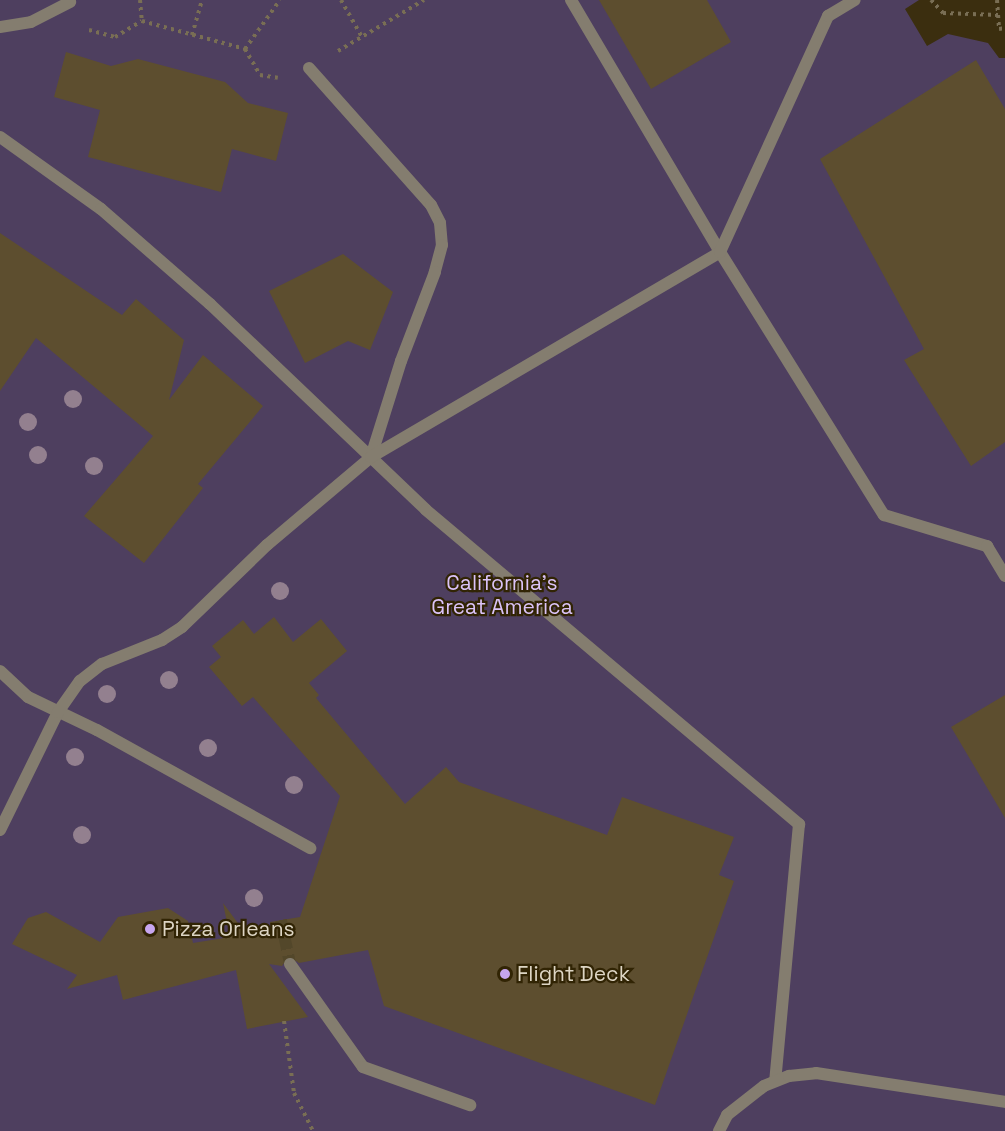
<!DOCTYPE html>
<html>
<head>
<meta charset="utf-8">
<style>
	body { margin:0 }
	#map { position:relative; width:1005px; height:1131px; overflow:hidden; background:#3b2e0f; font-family:"Space Grotesk",sans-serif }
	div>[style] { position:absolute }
	.green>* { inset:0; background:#4e3f5f }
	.building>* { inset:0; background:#5d4e2f }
	.street-tunnel>* { height:12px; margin-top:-6px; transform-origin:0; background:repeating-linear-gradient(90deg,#53472a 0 12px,transparent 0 18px) }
	.path>* { height:4px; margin-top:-2px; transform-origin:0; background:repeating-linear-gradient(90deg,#796e54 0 3px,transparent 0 7.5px) }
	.lane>* { height:12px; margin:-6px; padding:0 6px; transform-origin:6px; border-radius:6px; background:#847d6f }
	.street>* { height:12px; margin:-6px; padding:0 6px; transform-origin:6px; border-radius:6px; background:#847d6f }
	.trees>* { width:18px; height:18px; margin:-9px; border-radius:50%; background:#93808f }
	.dots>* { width:16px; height:16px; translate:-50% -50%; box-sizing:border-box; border:3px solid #312404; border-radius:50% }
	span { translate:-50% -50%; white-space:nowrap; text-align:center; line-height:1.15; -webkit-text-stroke:4.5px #312404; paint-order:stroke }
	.park-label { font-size:21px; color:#dbc3f8 }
	.poi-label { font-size:21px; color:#ddd5c4 }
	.left { translate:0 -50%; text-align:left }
</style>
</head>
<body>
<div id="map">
	<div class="green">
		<i style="clip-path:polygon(0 0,919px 0,905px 9px,927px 46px,948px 34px,988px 43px,999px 58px,1005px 58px,1005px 1131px,0 1131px)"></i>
	</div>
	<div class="building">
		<i style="clip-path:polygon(599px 0,707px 0,731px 42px,651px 89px)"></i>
		<i style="clip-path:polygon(66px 52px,111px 66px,138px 59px,225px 82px,248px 103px,288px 113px,276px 161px,232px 149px,221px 192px,88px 157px,100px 110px,54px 97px)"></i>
		<i style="clip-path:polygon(976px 60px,1005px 109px,1005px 442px,971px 466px,904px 360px,924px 349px,820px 159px)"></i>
		<i style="clip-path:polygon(0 233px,122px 315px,136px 299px,184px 340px,169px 400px,203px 355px,263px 406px,198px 484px,203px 488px,144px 563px,84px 516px,153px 436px,36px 338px,0 391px)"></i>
		<i style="clip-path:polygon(343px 254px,393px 292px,370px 350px,348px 341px,305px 363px,269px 291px)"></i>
		<i style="clip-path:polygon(274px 617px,293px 642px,321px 619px,347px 651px,309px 683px,319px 695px,316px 698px,405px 804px,446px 767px,459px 782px,607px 835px,622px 797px,734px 837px,719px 875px,734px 881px,655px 1105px,384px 1006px,368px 950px,299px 963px,289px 956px,282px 966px,269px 964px,308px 1017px,247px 1029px,236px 970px,123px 1000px,117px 975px,67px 989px,77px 975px,12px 944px,28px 918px,46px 912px,100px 942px,118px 917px,168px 908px,188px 921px,193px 943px,230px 937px,223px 903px,246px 934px,271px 929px,270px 922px,300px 917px,340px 796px,253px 697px,242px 706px,209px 667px,221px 657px,212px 646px,243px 620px,254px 634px)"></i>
		<i style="clip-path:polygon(1005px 695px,1005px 818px,951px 727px)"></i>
	</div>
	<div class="street-tunnel">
		<i style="left:281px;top:920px;width:45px;rotate:78.4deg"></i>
	</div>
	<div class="path">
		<i style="left:140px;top:0;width:21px;rotate:85deg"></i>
		<i style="left:341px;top:0;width:43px;rotate:60.4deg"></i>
		<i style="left:931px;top:0;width:18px;rotate:47deg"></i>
		<i style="left:943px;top:13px;width:55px;rotate:2.1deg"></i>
		<i style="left:997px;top:0;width:29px;rotate:86deg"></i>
		<i style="left:999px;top:29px;width:6px;rotate:-9deg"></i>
		<i style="left:89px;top:30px;width:27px;rotate:15deg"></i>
		<i style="left:115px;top:37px;width:31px;rotate:-31deg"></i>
		<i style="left:142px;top:21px;width:107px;rotate:15.2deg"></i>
		<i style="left:245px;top:49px;width:30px;rotate:60deg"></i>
		<i style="left:260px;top:75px;width:18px;rotate:9deg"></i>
		<i style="left:192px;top:35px;width:36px;rotate:-74deg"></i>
		<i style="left:245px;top:49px;width:60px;rotate:-54.5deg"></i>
		<i style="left:338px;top:51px;width:100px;rotate:-30.7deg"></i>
		<i style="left:284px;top:1021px;width:73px;rotate:82.1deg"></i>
		<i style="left:294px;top:1093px;width:42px;rotate:63.4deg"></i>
	</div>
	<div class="lane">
		<i style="left:0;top:137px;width:124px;rotate:35.5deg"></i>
		<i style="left:101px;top:209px;width:145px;rotate:41.1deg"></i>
		<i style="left:210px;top:304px;width:298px;rotate:43.6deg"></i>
		<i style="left:426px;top:510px;width:488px;rotate:40.1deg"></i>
		<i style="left:799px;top:824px;width:258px;rotate:95.3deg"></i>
		<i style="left:719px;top:1131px;width:18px;rotate:-63deg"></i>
		<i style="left:727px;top:1115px;width:47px;rotate:-38.1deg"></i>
		<i style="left:764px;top:1086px;width:27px;rotate:-22deg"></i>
		<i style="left:789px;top:1076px;width:27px;rotate:-6deg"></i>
		<i style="left:816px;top:1073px;width:191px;rotate:8.7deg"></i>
	</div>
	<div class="street">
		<i style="left:571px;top:0;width:293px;rotate:59.4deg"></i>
		<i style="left:720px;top:252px;width:310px;rotate:58.1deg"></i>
		<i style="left:884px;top:515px;width:108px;rotate:16.8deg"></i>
		<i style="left:987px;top:546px;width:35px;rotate:59deg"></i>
		<i style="left:0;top:27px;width:31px;rotate:-9deg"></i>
		<i style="left:31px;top:22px;width:44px;rotate:-27.1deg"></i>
		<i style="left:309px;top:68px;width:183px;rotate:48.3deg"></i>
		<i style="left:431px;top:205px;width:20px;rotate:63deg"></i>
		<i style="left:440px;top:223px;width:22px;rotate:85deg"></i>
		<i style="left:442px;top:245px;width:28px;rotate:105deg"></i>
		<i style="left:435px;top:272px;width:95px;rotate:110.9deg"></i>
		<i style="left:401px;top:361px;width:101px;rotate:107.4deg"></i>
		<i style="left:0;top:671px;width:38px;rotate:43deg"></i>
		<i style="left:28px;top:697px;width:76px;rotate:25.6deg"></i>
		<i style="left:97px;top:730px;width:244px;rotate:29deg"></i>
		<i style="left:0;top:830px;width:131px;rotate:-63.8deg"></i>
		<i style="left:58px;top:712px;width:38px;rotate:-55deg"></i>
		<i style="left:80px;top:681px;width:28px;rotate:-38deg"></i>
		<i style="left:102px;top:664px;width:65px;rotate:-21.8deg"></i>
		<i style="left:162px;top:640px;width:24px;rotate:-33deg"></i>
		<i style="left:182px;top:627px;width:118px;rotate:-44deg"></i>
		<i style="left:267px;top:545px;width:136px;rotate:-40.2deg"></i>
		<i style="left:371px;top:457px;width:405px;rotate:-30.4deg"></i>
		<i style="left:720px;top:252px;width:260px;rotate:-65.4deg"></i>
		<i style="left:828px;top:16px;width:31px;rotate:-31deg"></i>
		<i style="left:290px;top:964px;width:126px;rotate:54.7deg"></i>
		<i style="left:363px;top:1067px;width:114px;rotate:19.6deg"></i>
	</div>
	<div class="trees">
		<i style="left:73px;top:399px"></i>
		<i style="left:28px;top:422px"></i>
		<i style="left:38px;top:455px"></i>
		<i style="left:94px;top:466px"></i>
		<i style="left:280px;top:591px"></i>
		<i style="left:169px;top:680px"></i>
		<i style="left:107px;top:694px"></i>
		<i style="left:208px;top:748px"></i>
		<i style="left:75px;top:757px"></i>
		<i style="left:294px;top:785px"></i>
		<i style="left:82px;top:835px"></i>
		<i style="left:254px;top:898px"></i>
	</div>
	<div class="dots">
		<i style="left:150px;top:929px;background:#c7a6ef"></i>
		<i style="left:505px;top:974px;background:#c7a6ef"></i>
	</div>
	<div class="park-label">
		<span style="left:502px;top:595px">California's<br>Great America</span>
	</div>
	<div class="poi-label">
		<span class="left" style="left:162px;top:929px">Pizza Orleans</span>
		<span class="left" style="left:517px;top:974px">Flight Deck</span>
	</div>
</div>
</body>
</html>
